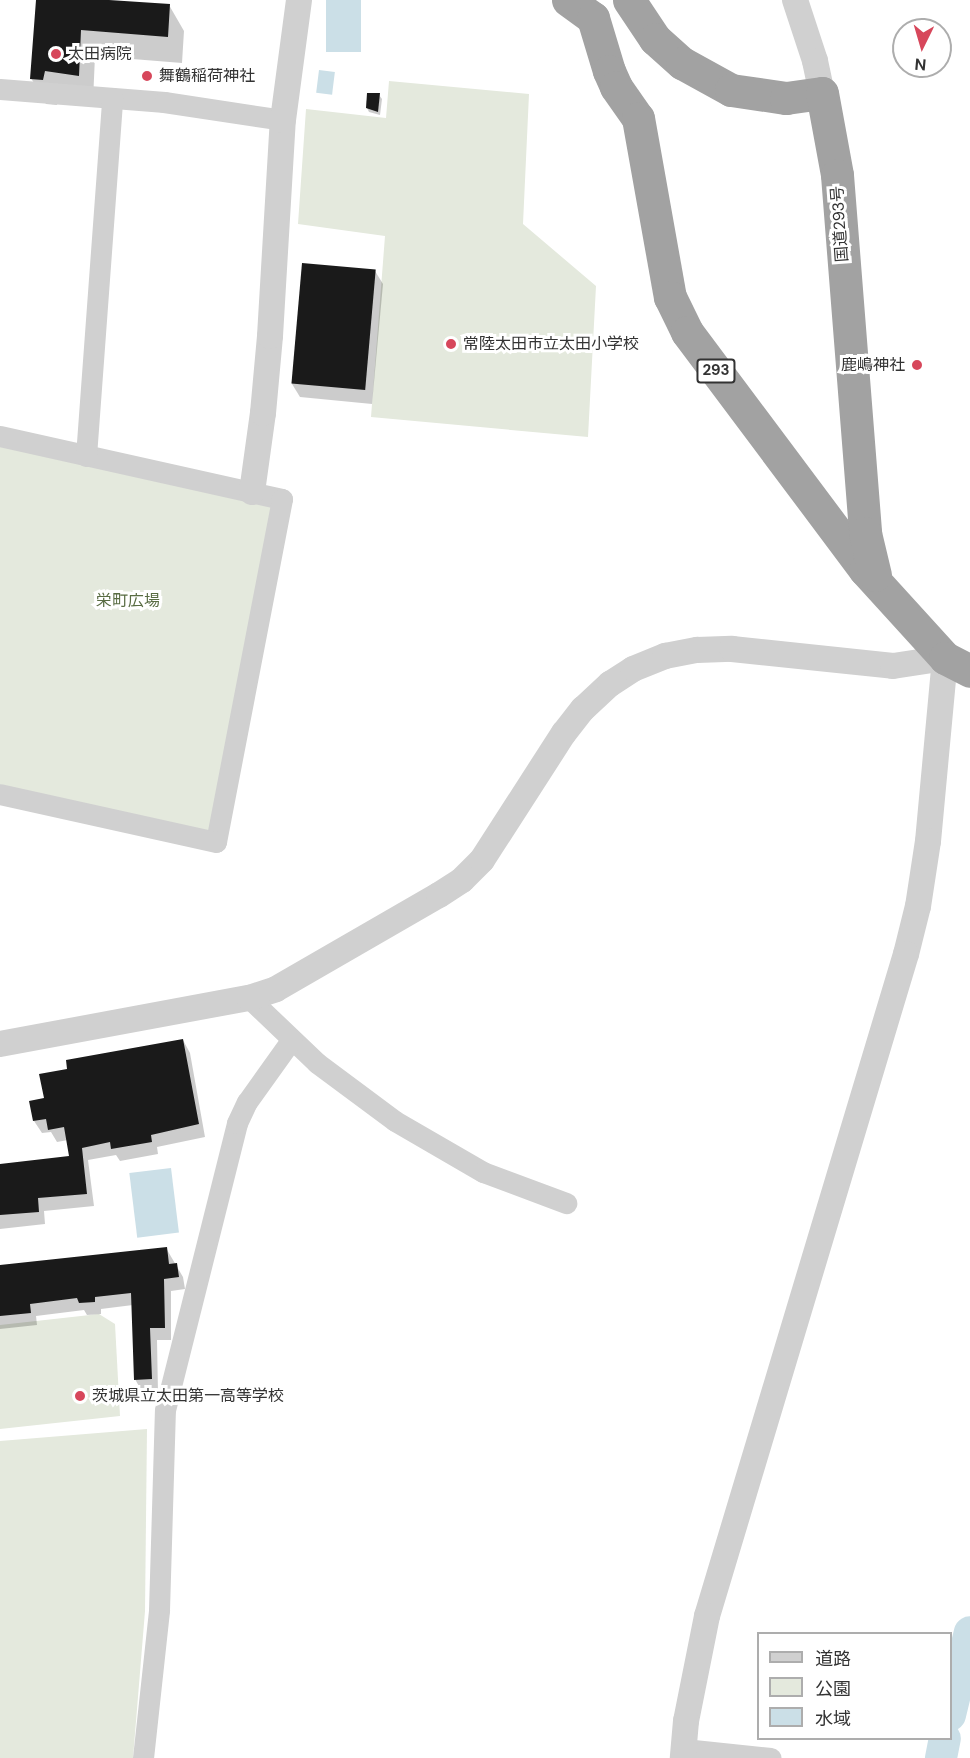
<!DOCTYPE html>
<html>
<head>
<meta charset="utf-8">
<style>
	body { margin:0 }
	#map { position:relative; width:970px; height:1758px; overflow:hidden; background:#fff; font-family:"DM Sans","Noto Sans JP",sans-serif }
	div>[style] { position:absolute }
	.green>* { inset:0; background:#e4e9dd }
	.water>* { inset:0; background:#cbdfe7; transform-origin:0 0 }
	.shadow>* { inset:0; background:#0003 }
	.river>* { height:32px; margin:-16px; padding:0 16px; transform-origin:16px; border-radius:16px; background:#cbdfe7 }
	.building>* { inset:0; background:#1a1a1a; transform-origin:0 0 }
	.minor>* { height:21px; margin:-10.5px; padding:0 10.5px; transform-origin:10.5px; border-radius:10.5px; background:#d0d0d0 }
	.tertiary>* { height:26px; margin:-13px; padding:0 13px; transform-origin:13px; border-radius:13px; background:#d0d0d0 }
	.trunk>* { height:33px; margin:-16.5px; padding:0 16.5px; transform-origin:16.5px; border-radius:16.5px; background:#a2a2a2 }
	.dots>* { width:16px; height:16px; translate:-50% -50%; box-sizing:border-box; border:3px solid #fff; border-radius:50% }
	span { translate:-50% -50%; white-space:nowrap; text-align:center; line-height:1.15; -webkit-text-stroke:6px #fff; paint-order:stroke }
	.shield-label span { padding:2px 4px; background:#fff; border:2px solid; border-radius:4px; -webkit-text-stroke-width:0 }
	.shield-label { font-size:15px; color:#333; font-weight:700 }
	.poi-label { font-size:16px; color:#333 }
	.left { translate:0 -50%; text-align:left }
	.right { translate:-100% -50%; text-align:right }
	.street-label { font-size:16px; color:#333 }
	.park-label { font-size:16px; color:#596c43 }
	.legend { position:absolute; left:757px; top:1632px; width:195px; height:108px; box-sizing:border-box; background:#fff; border:2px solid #adadad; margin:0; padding:8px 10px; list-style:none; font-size:18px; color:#333 }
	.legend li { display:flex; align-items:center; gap:12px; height:30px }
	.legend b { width:30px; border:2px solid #adadad }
	.north { position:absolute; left:892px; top:18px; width:60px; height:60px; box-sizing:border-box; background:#fff; border:2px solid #adadad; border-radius:50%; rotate:185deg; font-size:16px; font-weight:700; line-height:24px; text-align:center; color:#333 }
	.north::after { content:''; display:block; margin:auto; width:21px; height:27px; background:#d7475b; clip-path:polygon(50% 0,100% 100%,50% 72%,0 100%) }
</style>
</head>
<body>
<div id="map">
	<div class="green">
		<i style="clip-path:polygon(389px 81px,529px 94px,523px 224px,596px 286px,588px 437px,371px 417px,385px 236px,298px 224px,306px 109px,386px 118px)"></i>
		<i style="clip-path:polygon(0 445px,276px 502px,213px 830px,206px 834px,0 789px)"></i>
		<i style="clip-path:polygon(99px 1314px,115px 1324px,120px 1416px,0 1429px,0 1325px)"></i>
		<i style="clip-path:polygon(147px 1429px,145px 1611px,133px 1758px,0 1758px,0 1441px)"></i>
	</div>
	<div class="water">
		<i style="left:326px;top:0;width:35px;height:52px"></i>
		<i style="left:319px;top:70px;width:16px;height:23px;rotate:7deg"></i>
		<i style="left:171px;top:1168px;width:65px;height:42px;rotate:83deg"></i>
	</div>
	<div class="shadow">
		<i style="clip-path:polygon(37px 0,169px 5px,184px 31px,182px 63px,95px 56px,93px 101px,59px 97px,57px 105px,46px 104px,31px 78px)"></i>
		<i style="clip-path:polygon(379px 95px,382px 99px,380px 115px,369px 112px,367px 108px)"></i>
		<i style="clip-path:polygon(303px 265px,375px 271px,383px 284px,372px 404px,300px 397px,292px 384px)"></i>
		<i style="clip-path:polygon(183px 1040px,190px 1053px,205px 1137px,157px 1147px,158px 1154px,120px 1161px,116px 1155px,88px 1160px,94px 1206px,44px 1211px,45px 1224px,0 1229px,0 1165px,71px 1157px,68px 1140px,57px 1142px,51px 1132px,42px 1133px,34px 1121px,46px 1099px,69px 1070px)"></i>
		<i style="clip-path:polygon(166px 1248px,183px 1277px,185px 1289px,171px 1291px,171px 1340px,157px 1340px,158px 1392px,142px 1392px,135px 1379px,133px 1305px,101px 1309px,101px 1314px,87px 1315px,84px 1310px,36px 1316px,37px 1325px,0 1329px,0 1267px)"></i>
	</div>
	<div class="river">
		<i style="left:950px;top:1715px;width:85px;rotate:-76.5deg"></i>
		<i style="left:941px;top:1758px;width:20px;rotate:-79deg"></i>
	</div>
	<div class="building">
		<i style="clip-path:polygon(36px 0,109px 0,170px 4px,168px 37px,81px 30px,79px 76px,45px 71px,43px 80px,30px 79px)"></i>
		<i style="clip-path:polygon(367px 93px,380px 93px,378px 112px,366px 108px)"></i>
		<i style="left:302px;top:263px;width:74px;height:121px;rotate:5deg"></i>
		<i style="clip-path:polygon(183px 1039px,199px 1124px,151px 1135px,152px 1142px,111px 1149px,110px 1142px,82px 1148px,87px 1194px,38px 1198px,39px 1212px,0 1215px,0 1164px,69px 1156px,64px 1127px,48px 1130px,46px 1119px,33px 1121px,29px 1101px,44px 1098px,39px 1074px,67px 1069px,66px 1060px)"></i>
		<i style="clip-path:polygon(167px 1247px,169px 1264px,177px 1263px,179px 1277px,164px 1279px,165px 1328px,150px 1328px,152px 1379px,134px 1380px,131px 1293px,95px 1297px,95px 1302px,79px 1303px,77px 1298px,30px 1304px,31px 1313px,0 1316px,0 1265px)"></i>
	</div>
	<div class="minor">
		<i style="left:0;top:89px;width:165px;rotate:4.5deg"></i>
		<i style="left:164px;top:102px;width:120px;rotate:8.6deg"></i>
		<i style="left:0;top:436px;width:289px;rotate:12.6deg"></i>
		<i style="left:282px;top:499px;width:349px;rotate:100.9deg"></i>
		<i style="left:216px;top:842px;width:221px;rotate:-167.5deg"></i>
		<i style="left:86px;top:456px;width:359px;rotate:-85.8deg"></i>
		<i style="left:249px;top:998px;width:94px;rotate:43.7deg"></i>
		<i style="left:317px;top:1063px;width:97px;rotate:36.6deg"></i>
		<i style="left:395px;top:1121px;width:102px;rotate:30.1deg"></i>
		<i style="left:483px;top:1172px;width:89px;rotate:20.5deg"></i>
		<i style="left:684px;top:1749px;width:87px;rotate:5.9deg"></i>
		<i style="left:143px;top:1758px;width:149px;rotate:-83.8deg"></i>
		<i style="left:159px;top:1610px;width:200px;rotate:-88.3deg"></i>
		<i style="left:165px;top:1410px;width:296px;rotate:-75.9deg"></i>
		<i style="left:237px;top:1123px;width:23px;rotate:-65deg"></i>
		<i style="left:247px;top:1102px;width:77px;rotate:-54.5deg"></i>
	</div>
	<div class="tertiary">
		<i style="left:795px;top:0;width:64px;rotate:71.8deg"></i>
		<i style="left:815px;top:61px;width:33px;rotate:78deg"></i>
		<i style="left:252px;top:492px;width:80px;rotate:-82.1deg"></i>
		<i style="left:263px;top:413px;width:77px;rotate:-84.8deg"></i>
		<i style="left:270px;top:336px;width:216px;rotate:-86.6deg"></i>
		<i style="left:283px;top:120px;width:121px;rotate:-82.4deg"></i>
		<i style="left:0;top:1044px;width:253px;rotate:-10.5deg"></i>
		<i style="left:249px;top:998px;width:28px;rotate:-18deg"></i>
		<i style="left:276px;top:989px;width:188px;rotate:-30deg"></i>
		<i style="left:439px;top:895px;width:27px;rotate:-33deg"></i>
		<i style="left:462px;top:880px;width:28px;rotate:-45deg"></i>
		<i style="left:482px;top:860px;width:151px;rotate:-57.2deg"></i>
		<i style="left:564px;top:733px;width:31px;rotate:-52deg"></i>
		<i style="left:583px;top:709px;width:37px;rotate:-43deg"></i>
		<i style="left:610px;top:684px;width:27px;rotate:-33deg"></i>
		<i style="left:633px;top:669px;width:35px;rotate:-22deg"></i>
		<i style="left:665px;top:656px;width:33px;rotate:-11deg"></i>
		<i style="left:697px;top:650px;width:35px;rotate:-2deg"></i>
		<i style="left:732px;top:649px;width:162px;rotate:6deg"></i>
		<i style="left:893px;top:666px;width:53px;rotate:-8.7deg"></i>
		<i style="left:945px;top:658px;width:184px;rotate:95.3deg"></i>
		<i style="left:928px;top:841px;width:66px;rotate:98.7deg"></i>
		<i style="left:918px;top:906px;width:49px;rotate:104deg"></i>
		<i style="left:906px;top:954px;width:691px;rotate:106.73deg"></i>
		<i style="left:707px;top:1616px;width:107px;rotate:101.3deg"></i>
		<i style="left:686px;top:1721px;width:37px;rotate:95deg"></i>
	</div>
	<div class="trunk">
		<i style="left:568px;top:0;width:31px;rotate:36deg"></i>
		<i style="left:593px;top:18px;width:55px;rotate:73.2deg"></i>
		<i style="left:609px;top:71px;width:17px;rotate:66deg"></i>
		<i style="left:616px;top:87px;width:38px;rotate:55deg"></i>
		<i style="left:638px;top:118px;width:182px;rotate:79.9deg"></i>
		<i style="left:670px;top:297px;width:39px;rotate:64deg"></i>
		<i style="left:687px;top:332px;width:297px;rotate:53.2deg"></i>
		<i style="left:865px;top:570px;width:119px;rotate:47.7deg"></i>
		<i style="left:945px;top:658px;width:28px;rotate:27deg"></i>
		<i style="left:629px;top:0;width:47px;rotate:56.3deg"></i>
		<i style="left:655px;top:39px;width:36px;rotate:42deg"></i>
		<i style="left:682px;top:63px;width:56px;rotate:28.9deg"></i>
		<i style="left:731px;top:90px;width:56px;rotate:8.3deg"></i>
		<i style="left:786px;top:98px;width:36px;rotate:-8deg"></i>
		<i style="left:822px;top:93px;width:83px;rotate:79.6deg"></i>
		<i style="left:837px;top:175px;width:359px;rotate:85.5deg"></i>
		<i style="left:865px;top:533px;width:43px;rotate:76.6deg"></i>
	</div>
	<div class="dots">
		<i style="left:56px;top:54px;background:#d7475b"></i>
		<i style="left:147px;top:76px;background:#d7475b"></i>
		<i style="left:451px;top:344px;background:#d7475b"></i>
		<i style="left:917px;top:365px;background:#d7475b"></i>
		<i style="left:80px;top:1396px;background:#d7475b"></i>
	</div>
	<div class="shield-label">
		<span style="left:716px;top:371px">293</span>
	</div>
	<div class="poi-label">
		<span class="left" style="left:68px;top:54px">太田病院</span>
		<span class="left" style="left:159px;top:76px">舞鶴稲荷神社</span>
		<span class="left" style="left:463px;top:344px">常陸太田市立太田小学校</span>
		<span class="right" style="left:905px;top:365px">鹿嶋神社</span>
		<span class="left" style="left:92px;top:1396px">茨城県立太田第一高等学校</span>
	</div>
	<div class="street-label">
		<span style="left:840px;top:224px;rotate:-94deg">国道293号</span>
	</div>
	<div class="park-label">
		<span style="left:128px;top:601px">栄町広場</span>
	</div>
	<ul class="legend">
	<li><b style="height:8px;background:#d0d0d0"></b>道路</li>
	<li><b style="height:16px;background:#e4e9dd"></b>公園</li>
	<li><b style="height:16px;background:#cbdfe7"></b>水域</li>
	</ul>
	<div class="north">N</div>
</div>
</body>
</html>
